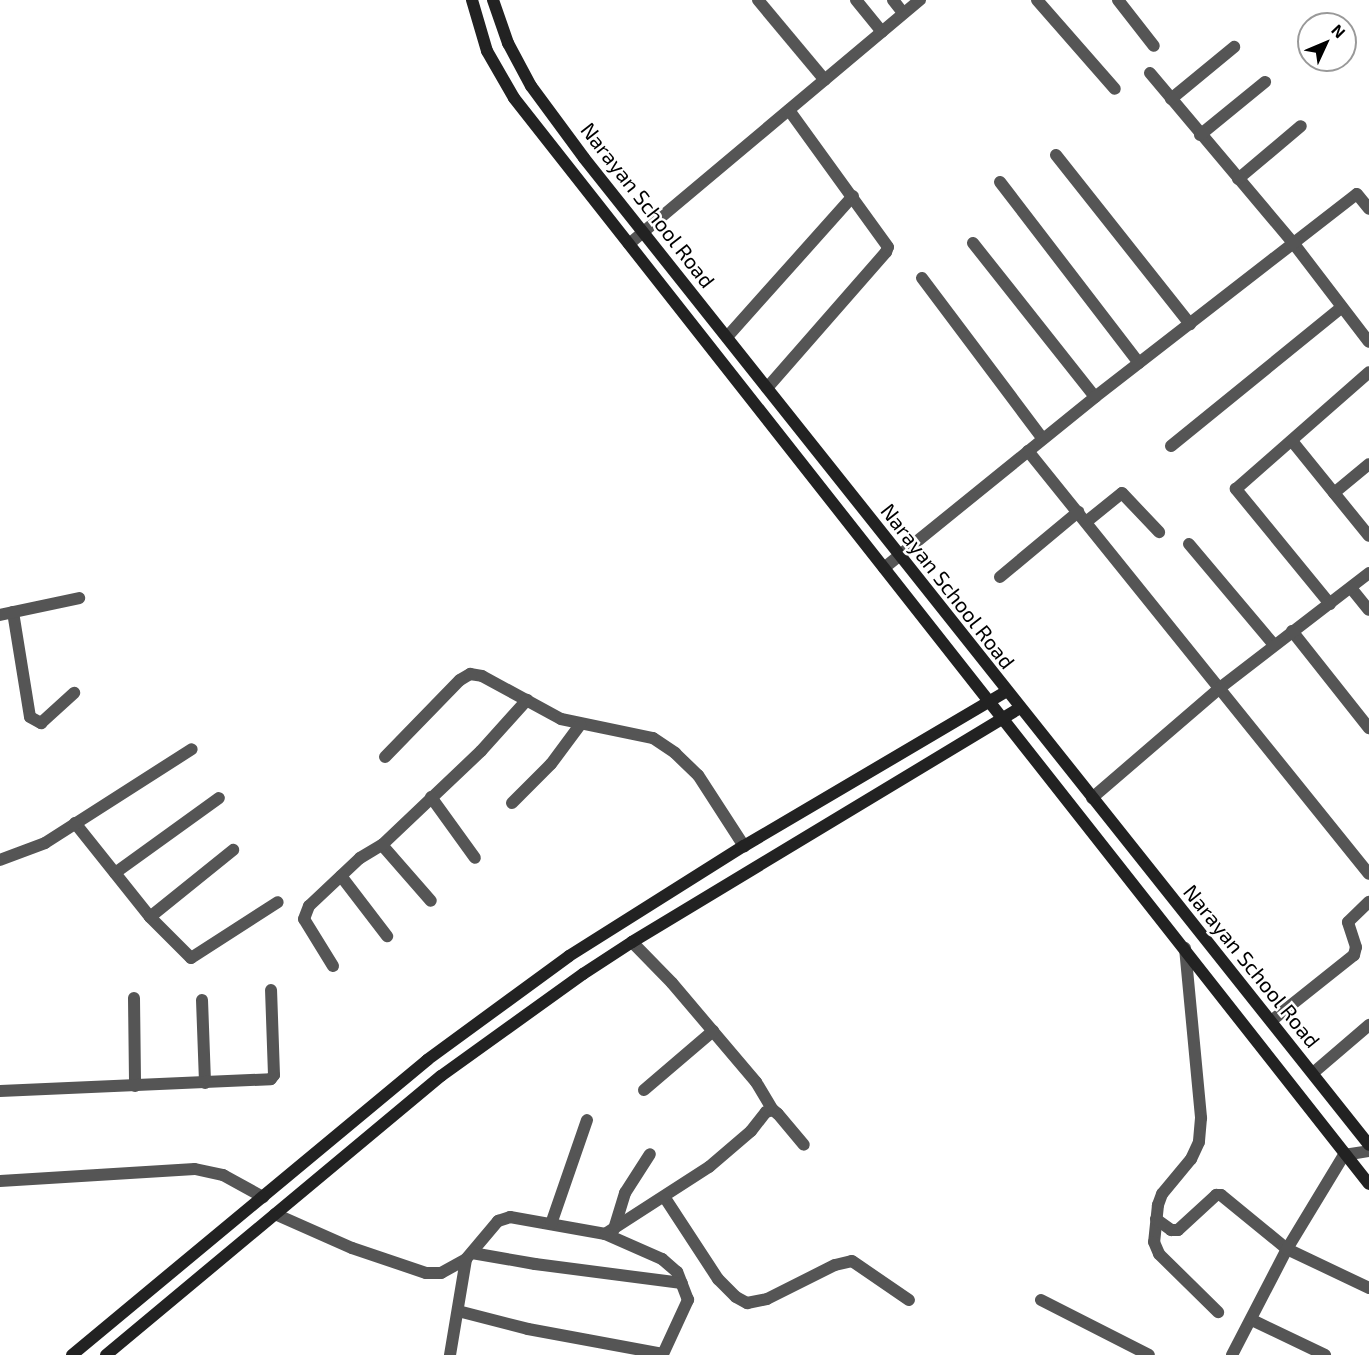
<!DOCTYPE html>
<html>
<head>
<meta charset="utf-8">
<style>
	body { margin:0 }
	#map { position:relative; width:1369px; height:1355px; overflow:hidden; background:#fff; font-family:"Exo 2",sans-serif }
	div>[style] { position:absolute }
	.street>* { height:12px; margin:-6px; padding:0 6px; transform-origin:6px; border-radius:6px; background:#555 }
	.secondary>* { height:12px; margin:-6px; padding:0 6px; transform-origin:6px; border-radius:6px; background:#222 }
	span { translate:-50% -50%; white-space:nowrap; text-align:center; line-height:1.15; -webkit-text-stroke:5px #fff; paint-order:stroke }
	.street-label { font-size:21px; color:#000 }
	.north { position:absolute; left:1297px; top:12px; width:60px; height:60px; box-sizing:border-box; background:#fff; border:2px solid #999; border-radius:50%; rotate:46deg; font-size:16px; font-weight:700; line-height:24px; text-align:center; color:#000 }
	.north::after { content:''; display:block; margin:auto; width:21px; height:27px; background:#000; clip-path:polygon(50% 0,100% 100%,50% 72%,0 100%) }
</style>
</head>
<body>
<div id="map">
	<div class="street">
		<i style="left:758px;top:0;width:104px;rotate:50.1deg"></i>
		<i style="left:856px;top:0;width:41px;rotate:50.9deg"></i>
		<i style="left:893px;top:0;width:16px;rotate:52deg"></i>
		<i style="left:1037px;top:0;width:118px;rotate:48.8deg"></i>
		<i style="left:1118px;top:0;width:58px;rotate:52deg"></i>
		<i style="left:1150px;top:73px;width:224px;rotate:49.9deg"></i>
		<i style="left:1294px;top:244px;width:123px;rotate:52.6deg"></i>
		<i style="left:1171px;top:99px;width:82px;rotate:-39.5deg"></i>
		<i style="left:1200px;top:135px;width:84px;rotate:-39.2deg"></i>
		<i style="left:1056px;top:155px;width:216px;rotate:51.6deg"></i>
		<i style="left:1238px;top:179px;width:82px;rotate:-40.1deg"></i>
		<i style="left:1000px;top:182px;width:228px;rotate:52.5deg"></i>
		<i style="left:973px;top:243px;width:196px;rotate:51.6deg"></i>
		<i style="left:629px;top:244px;width:380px;rotate:-40deg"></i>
		<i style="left:922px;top:278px;width:201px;rotate:53.1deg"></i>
		<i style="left:727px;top:337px;width:189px;rotate:-48.2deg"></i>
		<i style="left:767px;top:388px;width:181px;rotate:-48.8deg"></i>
		<i style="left:886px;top:252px;width:5px;rotate:-68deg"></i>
		<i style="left:888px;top:247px;width:169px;rotate:-125.9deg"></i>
		<i style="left:1292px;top:441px;width:122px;rotate:51deg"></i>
		<i style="left:1171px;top:446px;width:220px;rotate:-39.1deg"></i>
		<i style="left:1028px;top:451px;width:543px;rotate:51.13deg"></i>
		<i style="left:1334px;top:493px;width:45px;rotate:-39.6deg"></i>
		<i style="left:1086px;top:522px;width:46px;rotate:-38.9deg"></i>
		<i style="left:1122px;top:493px;width:54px;rotate:46.5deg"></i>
		<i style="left:1189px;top:544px;width:132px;rotate:49.9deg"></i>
		<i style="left:884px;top:568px;width:272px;rotate:-39deg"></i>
		<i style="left:1095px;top:397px;width:331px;rotate:-37.8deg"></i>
		<i style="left:1357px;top:194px;width:19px;rotate:51deg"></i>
		<i style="left:1000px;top:577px;width:102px;rotate:-39.8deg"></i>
		<i style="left:1351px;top:588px;width:28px;rotate:51deg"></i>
		<i style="left:1330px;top:604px;width:149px;rotate:-129.3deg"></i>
		<i style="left:1236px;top:489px;width:177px;rotate:-41.3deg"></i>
		<i style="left:13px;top:612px;width:106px;rotate:80.8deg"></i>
		<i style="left:30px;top:717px;width:13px;rotate:29deg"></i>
		<i style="left:41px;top:723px;width:45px;rotate:-42.3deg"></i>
		<i style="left:0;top:615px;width:81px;rotate:-12.1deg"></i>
		<i style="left:1292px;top:631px;width:124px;rotate:51.6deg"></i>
		<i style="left:385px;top:757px;width:107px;rotate:-45.8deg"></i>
		<i style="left:460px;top:680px;width:12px;rotate:-31deg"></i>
		<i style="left:470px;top:674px;width:12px;rotate:9deg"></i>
		<i style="left:482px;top:676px;width:90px;rotate:28.6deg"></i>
		<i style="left:561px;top:719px;width:94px;rotate:11.7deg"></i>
		<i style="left:653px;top:738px;width:27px;rotate:34deg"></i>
		<i style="left:675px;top:753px;width:32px;rotate:44deg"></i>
		<i style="left:698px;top:775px;width:85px;rotate:57.1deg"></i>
		<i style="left:431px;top:797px;width:75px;rotate:54.2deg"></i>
		<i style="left:1092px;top:798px;width:170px;rotate:-40.7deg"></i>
		<i style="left:1221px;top:687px;width:187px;rotate:-37.6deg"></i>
		<i style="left:512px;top:803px;width:55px;rotate:-45deg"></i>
		<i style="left:551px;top:764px;width:49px;rotate:-53.4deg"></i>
		<i style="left:75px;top:823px;width:120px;rotate:51.4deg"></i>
		<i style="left:150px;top:917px;width:58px;rotate:45deg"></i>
		<i style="left:191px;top:958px;width:103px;rotate:-32.8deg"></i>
		<i style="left:382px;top:845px;width:74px;rotate:48.8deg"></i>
		<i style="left:0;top:860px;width:48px;rotate:-20.7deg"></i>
		<i style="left:45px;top:843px;width:174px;rotate:-32.6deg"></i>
		<i style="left:115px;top:873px;width:128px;rotate:-35.8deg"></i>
		<i style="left:341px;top:876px;width:76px;rotate:52.5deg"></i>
		<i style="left:150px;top:917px;width:107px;rotate:-38.9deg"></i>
		<i style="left:632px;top:942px;width:57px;rotate:45.7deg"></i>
		<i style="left:672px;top:983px;width:130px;rotate:49.7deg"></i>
		<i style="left:756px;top:1082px;width:33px;rotate:59deg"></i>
		<i style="left:1185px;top:948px;width:171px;rotate:84.6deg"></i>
		<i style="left:1201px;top:1118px;width:24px;rotate:95deg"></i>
		<i style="left:1199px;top:1142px;width:19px;rotate:115deg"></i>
		<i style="left:1191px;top:1159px;width:45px;rotate:129.6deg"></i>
		<i style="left:1162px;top:1194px;width:12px;rotate:110deg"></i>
		<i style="left:1158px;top:1205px;width:37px;rotate:96deg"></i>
		<i style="left:1154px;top:1242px;width:13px;rotate:67deg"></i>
		<i style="left:1159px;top:1254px;width:83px;rotate:44.5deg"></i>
		<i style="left:333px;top:966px;width:55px;rotate:-121.7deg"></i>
		<i style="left:304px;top:919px;width:14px;rotate:-69deg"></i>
		<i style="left:309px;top:906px;width:70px;rotate:-43.3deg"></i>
		<i style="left:360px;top:858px;width:26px;rotate:-31deg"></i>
		<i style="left:382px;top:845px;width:137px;rotate:-43.5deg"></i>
		<i style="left:481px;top:751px;width:69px;rotate:-48deg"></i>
		<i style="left:134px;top:998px;width:88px;rotate:89.3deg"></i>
		<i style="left:202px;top:1000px;width:83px;rotate:87.9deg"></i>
		<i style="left:1271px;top:1021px;width:106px;rotate:-38.5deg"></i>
		<i style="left:1354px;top:955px;width:8px;rotate:-76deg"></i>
		<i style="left:1356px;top:947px;width:26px;rotate:-108deg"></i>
		<i style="left:1348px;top:922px;width:29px;rotate:-44deg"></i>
		<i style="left:1313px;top:1073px;width:74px;rotate:-40.6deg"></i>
		<i style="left:644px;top:1090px;width:91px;rotate:-40.5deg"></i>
		<i style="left:0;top:1091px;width:271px;rotate:-2.5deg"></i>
		<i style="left:271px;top:1079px;width:5px;rotate:-53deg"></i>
		<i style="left:274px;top:1075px;width:85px;rotate:-92deg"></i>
		<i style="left:0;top:1181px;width:195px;rotate:-3.5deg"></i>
		<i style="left:195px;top:1169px;width:29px;rotate:12deg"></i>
		<i style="left:223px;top:1175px;width:46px;rotate:28.8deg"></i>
		<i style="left:665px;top:1198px;width:97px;rotate:56.8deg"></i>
		<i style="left:718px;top:1279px;width:25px;rotate:45deg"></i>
		<i style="left:736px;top:1297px;width:13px;rotate:29deg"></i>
		<i style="left:747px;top:1303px;width:20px;rotate:-11deg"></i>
		<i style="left:767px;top:1299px;width:76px;rotate:-26.6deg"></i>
		<i style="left:835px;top:1265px;width:17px;rotate:-13deg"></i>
		<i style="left:852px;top:1261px;width:69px;rotate:34.4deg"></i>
		<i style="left:275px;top:1214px;width:84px;rotate:23.8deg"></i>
		<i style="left:352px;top:1248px;width:78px;rotate:18.7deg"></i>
		<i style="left:426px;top:1273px;width:15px"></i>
		<i style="left:441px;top:1273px;width:29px;rotate:-29deg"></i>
		<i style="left:466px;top:1259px;width:50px;rotate:-49.9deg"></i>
		<i style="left:498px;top:1221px;width:13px;rotate:-18deg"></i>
		<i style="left:510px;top:1217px;width:97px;rotate:10.1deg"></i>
		<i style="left:605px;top:1234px;width:124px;rotate:-32.8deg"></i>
		<i style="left:709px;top:1167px;width:55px;rotate:-40.6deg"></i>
		<i style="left:751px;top:1131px;width:24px;rotate:-52deg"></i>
		<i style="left:766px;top:1112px;width:7px;rotate:-16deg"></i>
		<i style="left:773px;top:1110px;width:6px;rotate:39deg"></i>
		<i style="left:778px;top:1114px;width:40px;rotate:50deg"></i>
		<i style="left:1156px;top:1219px;width:19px;rotate:36deg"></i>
		<i style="left:1171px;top:1230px;width:7px"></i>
		<i style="left:1178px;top:1230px;width:52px;rotate:-42.6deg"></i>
		<i style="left:1216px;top:1195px;width:5px"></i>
		<i style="left:1221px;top:1195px;width:85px;rotate:39.3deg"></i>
		<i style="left:1287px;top:1249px;width:91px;rotate:25.4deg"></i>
		<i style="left:551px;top:1224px;width:110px;rotate:-70.9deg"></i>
		<i style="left:614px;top:1229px;width:38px;rotate:-73deg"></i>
		<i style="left:625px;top:1193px;width:46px;rotate:-57.3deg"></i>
		<i style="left:472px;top:1253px;width:64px;rotate:9.9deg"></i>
		<i style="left:535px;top:1264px;width:148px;rotate:7.4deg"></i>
		<i style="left:1041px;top:1300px;width:121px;rotate:27deg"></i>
		<i style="left:458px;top:1311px;width:72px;rotate:14.4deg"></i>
		<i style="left:528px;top:1329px;width:137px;rotate:10.5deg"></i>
		<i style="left:663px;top:1354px;width:60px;rotate:-65.2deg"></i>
		<i style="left:688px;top:1300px;width:30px;rotate:-111deg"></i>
		<i style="left:677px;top:1272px;width:20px;rotate:-139deg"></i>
		<i style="left:662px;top:1259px;width:62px;rotate:-156.3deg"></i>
		<i style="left:1252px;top:1320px;width:81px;rotate:25.6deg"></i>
		<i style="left:450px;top:1355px;width:97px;rotate:-80.5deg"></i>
		<i style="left:1232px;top:1355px;width:119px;rotate:-62.6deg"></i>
		<i style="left:1287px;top:1249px;width:110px;rotate:-58.8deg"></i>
		<i style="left:1344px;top:1155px;width:25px;rotate:-9deg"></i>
	</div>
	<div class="secondary">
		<i style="left:472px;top:0;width:53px;rotate:73.6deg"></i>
		<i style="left:487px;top:51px;width:54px;rotate:60.1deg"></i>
		<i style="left:514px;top:98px;width:1382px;rotate:51.79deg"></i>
		<i style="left:493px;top:0;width:46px;rotate:70.8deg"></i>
		<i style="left:508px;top:43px;width:49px;rotate:61.9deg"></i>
		<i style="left:531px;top:86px;width:89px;rotate:53.6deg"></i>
		<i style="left:584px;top:158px;width:1261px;rotate:51.5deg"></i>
		<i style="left:72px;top:1355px;width:462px;rotate:-39.7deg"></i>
		<i style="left:427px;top:1060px;width:176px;rotate:-36.2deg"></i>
		<i style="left:569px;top:956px;width:207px;rotate:-32.2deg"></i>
		<i style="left:744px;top:846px;width:305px;rotate:-30.5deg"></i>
		<i style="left:106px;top:1355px;width:436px;rotate:-39.8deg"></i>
		<i style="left:441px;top:1076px;width:175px;rotate:-35.7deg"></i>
		<i style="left:583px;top:974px;width:59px;rotate:-33.1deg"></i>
		<i style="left:632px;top:942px;width:453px;rotate:-31.1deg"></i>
	</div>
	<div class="street-label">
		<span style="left:648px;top:205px;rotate:52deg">Narayan School Road</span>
		<span style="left:948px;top:586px;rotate:52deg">Narayan School Road</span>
		<span style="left:1252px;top:966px;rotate:51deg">Narayan School Road</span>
	</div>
	<div class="north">N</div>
</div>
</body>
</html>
